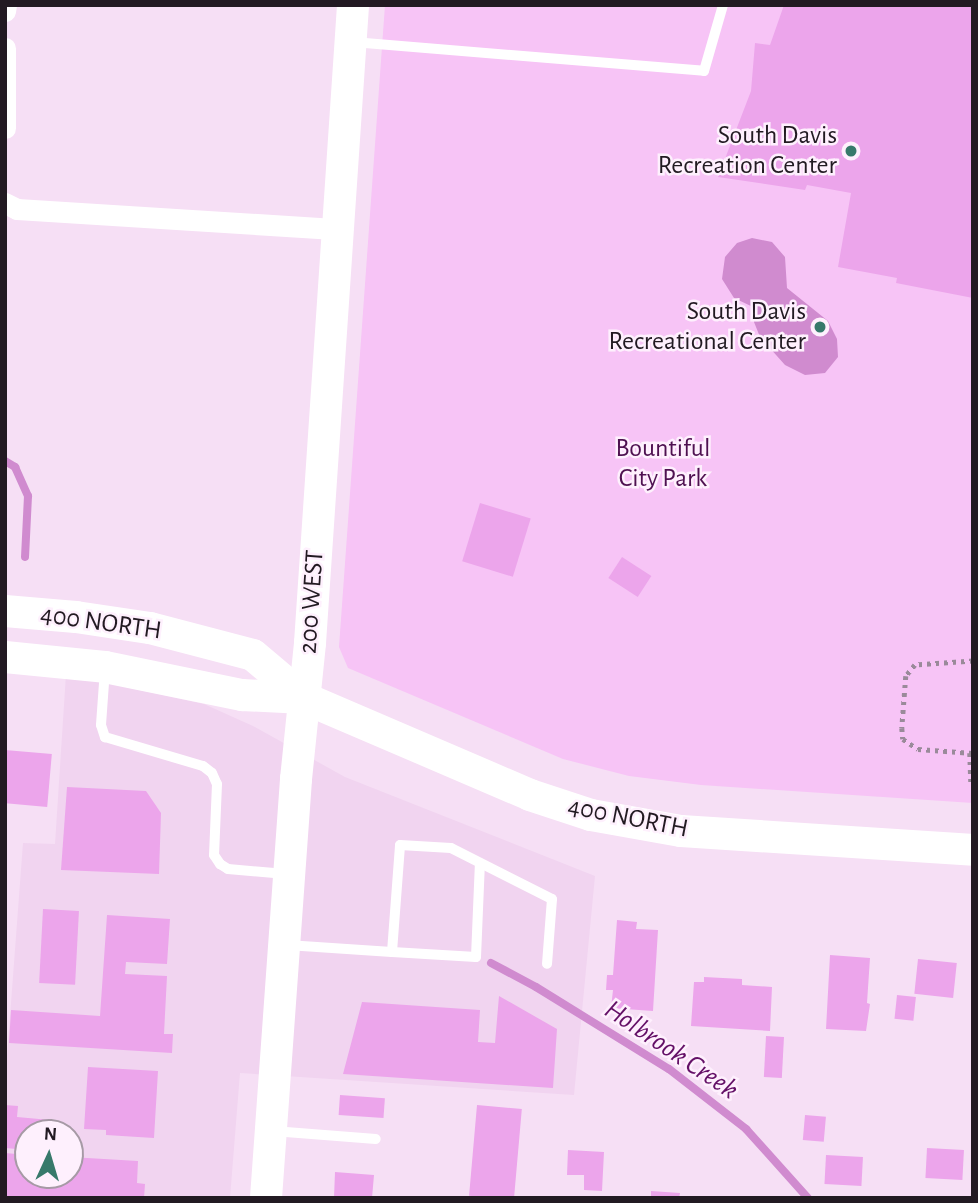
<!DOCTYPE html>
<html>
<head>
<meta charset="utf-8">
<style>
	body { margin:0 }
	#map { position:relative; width:978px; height:1203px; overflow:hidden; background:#f6dff5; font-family:"Alegreya Sans",sans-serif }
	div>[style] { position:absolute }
	.built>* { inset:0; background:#f1d4f0 }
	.green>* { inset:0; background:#f7c4f6 }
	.water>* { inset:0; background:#d08bcf }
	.stream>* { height:8px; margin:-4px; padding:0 4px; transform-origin:4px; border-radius:4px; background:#d08bcf }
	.building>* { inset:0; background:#eca5eb; transform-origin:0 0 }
	.path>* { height:4.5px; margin-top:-2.25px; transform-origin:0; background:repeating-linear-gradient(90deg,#9a8a9a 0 3.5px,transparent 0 8.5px) }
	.lane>* { height:10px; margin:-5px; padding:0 5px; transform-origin:5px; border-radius:5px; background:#fff }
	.street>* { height:21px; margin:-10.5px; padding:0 10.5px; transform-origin:10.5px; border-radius:10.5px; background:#fff }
	.secondary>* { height:32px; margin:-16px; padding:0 16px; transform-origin:16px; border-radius:16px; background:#fff }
	.dots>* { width:19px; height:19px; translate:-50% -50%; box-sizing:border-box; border:4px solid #fef0fd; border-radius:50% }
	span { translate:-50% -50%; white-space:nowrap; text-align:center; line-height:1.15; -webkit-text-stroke:5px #fef0fd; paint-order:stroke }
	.poi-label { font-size:26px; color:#221a22 }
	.right { translate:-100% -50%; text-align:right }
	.park-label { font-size:26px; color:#4f1151 }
	.street-label { font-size:26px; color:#221a22 }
	.water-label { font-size:28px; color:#641067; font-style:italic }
	.frame { position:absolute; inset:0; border:7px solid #221a22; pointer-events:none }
	.north { position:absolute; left:14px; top:1119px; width:70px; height:70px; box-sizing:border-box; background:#fef0fd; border:2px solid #a69aa5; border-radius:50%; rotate:4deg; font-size:19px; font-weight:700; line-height:28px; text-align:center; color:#221a22 }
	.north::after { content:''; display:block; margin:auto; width:24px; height:32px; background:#37796b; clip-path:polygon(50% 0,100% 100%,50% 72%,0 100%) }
</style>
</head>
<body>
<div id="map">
	<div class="built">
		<i style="clip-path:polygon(evenodd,66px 674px,204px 704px,253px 726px,345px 777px,595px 876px,574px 1095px,240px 1073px,230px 1198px,5px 1198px,5px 1083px,23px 843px,55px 844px,66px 674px,28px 1133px,70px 1133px,70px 1175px,28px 1175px,28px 1133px)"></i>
	</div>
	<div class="green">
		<i style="clip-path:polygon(385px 5px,973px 5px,973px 803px,701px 785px,629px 776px,563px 759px,348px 668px,339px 647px)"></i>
	</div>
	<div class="water">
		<i style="clip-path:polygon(752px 238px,772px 242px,785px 257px,787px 288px,828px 321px,837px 339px,838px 357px,825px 373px,805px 375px,785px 365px,760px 337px,754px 322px,753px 307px,734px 298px,722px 279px,725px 257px,737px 243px)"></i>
	</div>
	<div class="stream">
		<i style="left:5px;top:461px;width:12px;rotate:31deg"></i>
		<i style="left:15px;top:467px;width:32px;rotate:66deg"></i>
		<i style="left:28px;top:496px;width:61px;rotate:92.8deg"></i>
		<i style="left:491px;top:963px;width:51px;rotate:28.1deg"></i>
		<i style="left:536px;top:987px;width:156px;rotate:31.7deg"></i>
		<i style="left:669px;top:1069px;width:98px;rotate:37.9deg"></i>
		<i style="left:746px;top:1129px;width:93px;rotate:48.1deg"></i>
	</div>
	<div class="building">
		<i style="clip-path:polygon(784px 5px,973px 5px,973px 298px,896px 283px,897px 278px,838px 267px,851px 193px,807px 185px,805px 190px,718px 177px,751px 91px,755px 43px,770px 45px)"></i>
		<i style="left:480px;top:503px;width:53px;height:61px;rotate:17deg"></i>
		<i style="left:622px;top:557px;width:35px;height:25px;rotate:33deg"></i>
		<i style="left:5px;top:750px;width:47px;height:53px;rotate:5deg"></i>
		<i style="clip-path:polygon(67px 787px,146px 791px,161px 813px,159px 874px,61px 870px)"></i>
		<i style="left:43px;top:909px;width:36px;height:74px;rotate:3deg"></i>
		<i style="clip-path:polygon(107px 915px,170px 919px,167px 964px,126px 962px,125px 974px,167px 976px,164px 1034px,173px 1034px,172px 1053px,9px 1043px,11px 1010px,100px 1016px)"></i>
		<i style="clip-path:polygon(617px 920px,637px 922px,636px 929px,658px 930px,653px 1011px,611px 1008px,613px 990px,606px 990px,607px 975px,613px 975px)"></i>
		<i style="clip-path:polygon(830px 955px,870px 958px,867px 1003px,870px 1004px,866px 1031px,826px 1029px)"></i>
		<i style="left:918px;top:959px;width:39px;height:35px;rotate:6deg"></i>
		<i style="clip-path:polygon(704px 977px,742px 979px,742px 985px,772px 987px,770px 1031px,691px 1026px,694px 982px,704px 982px)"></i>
		<i style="left:897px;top:995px;width:19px;height:24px;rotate:6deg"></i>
		<i style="clip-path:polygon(499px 996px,557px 1029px,553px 1088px,343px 1074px,362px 1002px,480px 1010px,478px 1042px,495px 1043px)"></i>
		<i style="left:766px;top:1036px;width:18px;height:41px;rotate:3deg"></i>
		<i style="clip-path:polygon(88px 1067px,158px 1071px,154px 1138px,106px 1135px,106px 1130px,84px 1129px)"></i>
		<i style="left:340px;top:1095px;width:45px;height:20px;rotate:4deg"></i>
		<i style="clip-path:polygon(5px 1105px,18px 1106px,17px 1117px,50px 1120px,48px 1133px,28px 1133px,28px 1150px,5px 1148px)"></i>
		<i style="left:477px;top:1105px;width:45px;height:91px;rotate:5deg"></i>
		<i style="left:805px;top:1115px;width:21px;height:25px;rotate:5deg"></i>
		<i style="left:927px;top:1148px;width:37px;height:30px;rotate:3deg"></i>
		<i style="clip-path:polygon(568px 1150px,604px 1152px,602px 1191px,584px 1190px,584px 1175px,567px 1175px)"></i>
		<i style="clip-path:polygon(5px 1153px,28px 1155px,28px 1175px,70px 1175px,70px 1157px,138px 1161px,137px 1183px,145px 1184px,144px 1198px,5px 1198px)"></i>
		<i style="left:826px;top:1155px;width:37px;height:29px;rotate:3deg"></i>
		<i style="clip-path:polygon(335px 1172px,374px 1175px,372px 1198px,334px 1198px)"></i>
		<i style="clip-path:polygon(651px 1191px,680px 1193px,679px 1198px,651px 1198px)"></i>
	</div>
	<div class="path">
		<i style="left:973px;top:661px;width:58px;rotate:176.1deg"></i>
		<i style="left:915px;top:665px;width:14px;rotate:129deg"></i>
		<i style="left:906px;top:676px;width:52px;rotate:94.4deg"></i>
		<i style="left:902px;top:728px;width:11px;rotate:85deg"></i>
		<i style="left:903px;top:739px;width:18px;rotate:34deg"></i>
		<i style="left:918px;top:749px;width:55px;rotate:4.2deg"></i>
		<i style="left:970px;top:753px;width:29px;rotate:88deg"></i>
	</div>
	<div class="lane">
		<i style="left:353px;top:42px;width:352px;rotate:4.7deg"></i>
		<i style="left:704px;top:71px;width:69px;rotate:-73.9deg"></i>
		<i style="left:105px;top:669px;width:56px;rotate:94.1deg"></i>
		<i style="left:101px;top:725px;width:13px;rotate:72deg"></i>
		<i style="left:105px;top:737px;width:102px;rotate:16.5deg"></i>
		<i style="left:203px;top:766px;width:11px;rotate:38deg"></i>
		<i style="left:212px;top:773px;width:12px;rotate:66deg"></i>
		<i style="left:217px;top:784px;width:71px;rotate:92.4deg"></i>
		<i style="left:214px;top:855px;width:11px;rotate:56deg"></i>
		<i style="left:220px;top:864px;width:9px;rotate:32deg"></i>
		<i style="left:228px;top:869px;width:58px;rotate:4.9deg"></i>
		<i style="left:287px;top:945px;width:105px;rotate:3.8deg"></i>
		<i style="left:392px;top:952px;width:107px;rotate:-85.7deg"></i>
		<i style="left:400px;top:845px;width:51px;rotate:3.4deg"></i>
		<i style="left:451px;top:848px;width:113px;rotate:26.8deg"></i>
		<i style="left:552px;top:899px;width:65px;rotate:94.4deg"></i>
		<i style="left:392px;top:952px;width:84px;rotate:3.4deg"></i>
		<i style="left:476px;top:957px;width:94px;rotate:-87.6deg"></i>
		<i style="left:273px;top:1131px;width:103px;rotate:4.4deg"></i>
	</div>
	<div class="street">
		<i style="left:5px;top:11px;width:6px;rotate:-81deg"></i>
		<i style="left:5px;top:48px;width:80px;rotate:90deg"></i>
		<i style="left:5px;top:203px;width:13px;rotate:27deg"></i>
		<i style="left:17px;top:209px;width:322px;rotate:3.6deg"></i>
	</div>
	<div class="secondary">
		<i style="left:5px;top:611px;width:71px;rotate:4.8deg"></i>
		<i style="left:76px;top:617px;width:75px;rotate:8.5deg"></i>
		<i style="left:150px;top:628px;width:106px;rotate:14.7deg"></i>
		<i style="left:253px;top:655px;width:67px;rotate:40.1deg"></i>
		<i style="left:304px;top:698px;width:246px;rotate:23.2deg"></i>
		<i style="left:530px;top:795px;width:64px;rotate:18.2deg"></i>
		<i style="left:591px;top:815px;width:91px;rotate:10.1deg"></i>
		<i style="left:681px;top:831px;width:293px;rotate:3.7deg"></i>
		<i style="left:5px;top:657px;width:100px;rotate:5.7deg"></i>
		<i style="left:105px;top:667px;width:140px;rotate:11.6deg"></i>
		<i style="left:242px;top:695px;width:62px;rotate:2.8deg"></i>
		<i style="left:266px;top:1198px;width:420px;rotate:-85.9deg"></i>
		<i style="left:296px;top:779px;width:137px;rotate:-84.1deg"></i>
		<i style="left:310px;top:643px;width:639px;rotate:-86.14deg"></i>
	</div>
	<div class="dots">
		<i style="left:851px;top:151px;background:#37796b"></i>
		<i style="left:820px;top:327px;background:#37796b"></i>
	</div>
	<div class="poi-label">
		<span class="right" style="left:837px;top:151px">South Davis<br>Recreation Center</span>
		<span class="right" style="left:806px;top:327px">South Davis<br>Recreational Center</span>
	</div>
	<div class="park-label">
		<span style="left:663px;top:464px">Bountiful<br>City Park</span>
	</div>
	<div class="street-label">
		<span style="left:312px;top:602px;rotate:-86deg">200 WEST</span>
		<span style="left:101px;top:623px;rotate:8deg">400 NORTH</span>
		<span style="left:628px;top:818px;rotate:11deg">400 NORTH</span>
	</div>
	<div class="water-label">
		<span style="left:671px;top:1050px;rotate:34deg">Holbrook Creek</span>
	</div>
	<div class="frame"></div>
	<div class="north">N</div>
</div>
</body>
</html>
